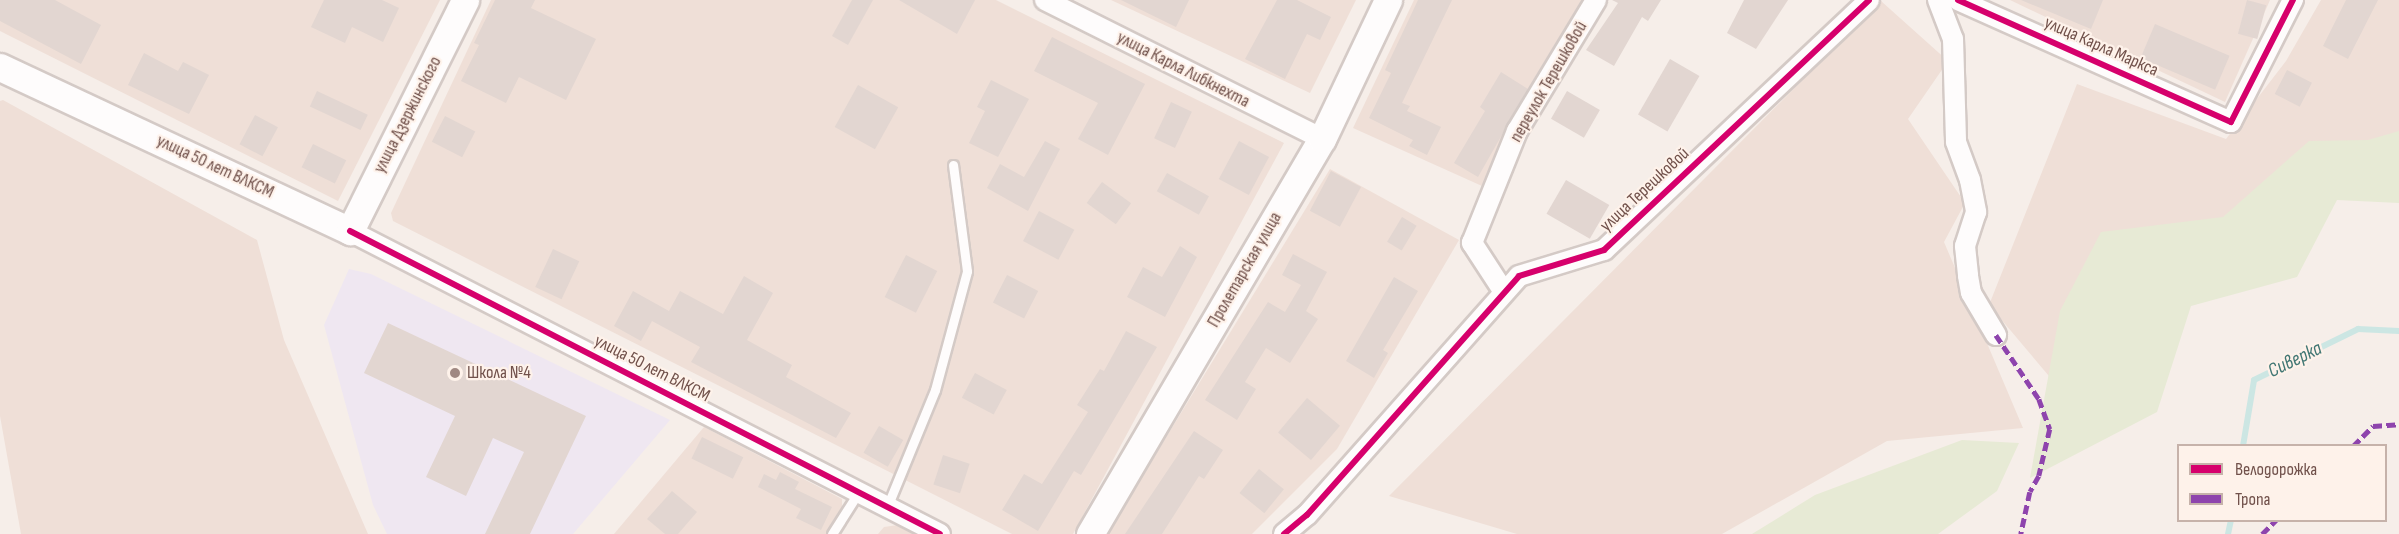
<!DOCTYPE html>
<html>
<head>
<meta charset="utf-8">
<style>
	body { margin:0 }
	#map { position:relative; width:2399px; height:534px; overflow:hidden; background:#f6eee9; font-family:"Sofia Sans Condensed",sans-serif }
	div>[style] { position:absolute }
	.residential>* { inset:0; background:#efdfd7 }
	.education>* { inset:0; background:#efe7f1 }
	.green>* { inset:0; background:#e7ead5 }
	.stream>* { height:6px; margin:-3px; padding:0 3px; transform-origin:3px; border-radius:3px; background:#cce6e3 }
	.building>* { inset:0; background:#e2d6d1; transform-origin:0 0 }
	.roads { filter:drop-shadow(2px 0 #d4cac6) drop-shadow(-2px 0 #d4cac6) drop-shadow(0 2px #d4cac6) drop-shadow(0 -2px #d4cac6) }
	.service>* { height:9px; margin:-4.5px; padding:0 4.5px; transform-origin:4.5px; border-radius:4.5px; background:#fefcfc }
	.minor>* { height:20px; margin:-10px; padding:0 10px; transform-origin:10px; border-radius:10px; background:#fefcfc }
	.secondary>* { height:27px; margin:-13.5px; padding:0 13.5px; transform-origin:13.5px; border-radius:13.5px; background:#fefcfc }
	.quiet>* { height:4.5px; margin-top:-2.25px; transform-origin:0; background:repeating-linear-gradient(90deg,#8e44ad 0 9px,transparent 0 13.5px) }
	.cycleway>* { height:6px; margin:-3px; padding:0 3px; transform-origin:3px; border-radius:3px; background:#d6006c }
	.dots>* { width:16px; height:16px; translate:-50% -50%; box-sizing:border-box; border:3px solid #fef2ea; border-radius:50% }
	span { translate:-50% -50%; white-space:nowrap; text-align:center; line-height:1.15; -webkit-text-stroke:4.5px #fef2ea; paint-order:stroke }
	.street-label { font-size:18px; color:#71514b }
	.poi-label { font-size:18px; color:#71514b }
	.left { translate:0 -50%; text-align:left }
	.water-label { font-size:20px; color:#407673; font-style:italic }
	.legend { position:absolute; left:2177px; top:444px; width:210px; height:78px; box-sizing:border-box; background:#fef2ea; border:2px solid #c6b2aa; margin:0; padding:8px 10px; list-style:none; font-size:18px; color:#71514b }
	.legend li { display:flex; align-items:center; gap:12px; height:30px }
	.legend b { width:30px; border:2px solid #c6b2aa }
</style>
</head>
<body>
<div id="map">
	<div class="residential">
		<i style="clip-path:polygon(0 0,440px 0,338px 201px,0 31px)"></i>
		<i style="clip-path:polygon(491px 0,996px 0,1284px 143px,1073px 534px,1012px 534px,393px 221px,391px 213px)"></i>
		<i style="clip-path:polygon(1111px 0,1356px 0,1310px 93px)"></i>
		<i style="clip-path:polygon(1414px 0,1587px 0,1482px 186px,1353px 128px)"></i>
		<i style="clip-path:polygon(2010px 0,2270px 0,2225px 102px)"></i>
		<i style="clip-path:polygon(2321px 0,2399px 0,2399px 148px,2054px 382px,1989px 305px,2077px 84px,2226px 139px,2286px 61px)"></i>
		<i style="clip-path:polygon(1881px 1px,1948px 61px,1908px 119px,1965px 203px,1944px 242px,2023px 428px,1887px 441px,1722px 534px,1517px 534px,1389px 496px)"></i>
		<i style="clip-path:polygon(3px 100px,257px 240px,284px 340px,368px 534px,21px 534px,0 416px,0 101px)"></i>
		<i style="clip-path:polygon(1330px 169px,1459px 240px,1337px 449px,1252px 534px,1107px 534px)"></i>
		<i style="clip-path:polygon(704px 427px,842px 499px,842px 515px,826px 534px,614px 534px)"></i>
		<i style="clip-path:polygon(905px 524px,922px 534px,878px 534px,884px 527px)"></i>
	</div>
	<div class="education">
		<i style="clip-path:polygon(349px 269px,371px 274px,670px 420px,573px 534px,387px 534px,373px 505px,324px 325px)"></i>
	</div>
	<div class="green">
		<i style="clip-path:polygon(2399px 131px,2399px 203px,2337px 200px,2297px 277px,2191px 306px,2157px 412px,2030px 478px,2060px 311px,2101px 232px,2223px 217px,2309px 141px,2368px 140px)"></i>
		<i style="clip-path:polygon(1962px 440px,2019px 443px,1997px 491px,1938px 534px,1752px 534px,1815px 495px)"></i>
	</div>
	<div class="stream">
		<i style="left:2243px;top:446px;width:67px;rotate:-80.5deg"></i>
		<i style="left:2254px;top:380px;width:116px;rotate:-26.1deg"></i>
		<i style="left:2358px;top:329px;width:41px;rotate:2.8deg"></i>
		<i style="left:2228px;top:534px;width:14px;rotate:-78deg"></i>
	</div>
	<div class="building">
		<i style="clip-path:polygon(0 0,55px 0,101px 25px,81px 64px,0 21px)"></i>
		<i style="clip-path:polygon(324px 0,382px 0,399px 8px,383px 42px,352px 27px,345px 43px,311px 27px)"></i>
		<i style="clip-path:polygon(495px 0,535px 0,531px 8px,596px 39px,566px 100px,519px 77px,506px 103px,461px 81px,479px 45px,474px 43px)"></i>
		<i style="clip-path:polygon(852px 0,873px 0,848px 45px,832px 36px)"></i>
		<i style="clip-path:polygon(899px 0,975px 0,957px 34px)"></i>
		<i style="clip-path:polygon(1121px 0,1189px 0,1176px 27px)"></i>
		<i style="clip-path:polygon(1277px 0,1297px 0,1331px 17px,1320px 40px,1307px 34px,1285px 79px,1245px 59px)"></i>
		<i style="clip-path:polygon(1418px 0,1452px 0,1402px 103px,1410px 106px,1407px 111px,1441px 127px,1427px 155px,1409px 146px,1413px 140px,1369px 118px,1391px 73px,1385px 70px)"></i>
		<i style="clip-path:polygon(1612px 0,1661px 0,1648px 21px,1642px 17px,1614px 66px,1586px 50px,1618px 3px)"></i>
		<i style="clip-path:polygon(1744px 0,1788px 0,1756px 49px,1727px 33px)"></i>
		<i style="clip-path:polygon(2021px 0,2103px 0,2091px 29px)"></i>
		<i style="left:2247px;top:0;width:20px;height:35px;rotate:15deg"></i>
		<i style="clip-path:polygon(2346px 0,2378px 0,2348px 59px,2323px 46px)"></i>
		<i style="left:2155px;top:24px;width:81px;height:37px;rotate:23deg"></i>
		<i style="clip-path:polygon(1052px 37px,1145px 84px,1108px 155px,1078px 139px,1098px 103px,1034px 71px)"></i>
		<i style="clip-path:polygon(144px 53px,178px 71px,183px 62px,209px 75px,189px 114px,128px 85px)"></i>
		<i style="left:1670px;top:59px;width:34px;height:64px;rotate:30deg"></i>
		<i style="left:2287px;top:70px;width:28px;height:27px;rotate:27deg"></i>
		<i style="clip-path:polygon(1501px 72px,1528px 89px,1478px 177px,1454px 163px,1485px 111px,1480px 107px)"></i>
		<i style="clip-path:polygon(991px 80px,1029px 99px,998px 157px,969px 143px,985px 111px,977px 107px)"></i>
		<i style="left:858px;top:85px;width:46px;height:48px;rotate:29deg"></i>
		<i style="left:317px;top:91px;width:56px;height:17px;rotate:25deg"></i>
		<i style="left:1567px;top:91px;width:38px;height:32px;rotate:30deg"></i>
		<i style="left:1171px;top:102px;width:23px;height:40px;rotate:25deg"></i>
		<i style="left:255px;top:115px;width:26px;height:33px;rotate:28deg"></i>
		<i style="left:445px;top:116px;width:34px;height:29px;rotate:27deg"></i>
		<i style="clip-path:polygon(1045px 141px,1060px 149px,1028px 211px,987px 188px,1000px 164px,1024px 177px)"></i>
		<i style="left:1239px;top:141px;width:34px;height:43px;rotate:28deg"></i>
		<i style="left:313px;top:144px;width:37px;height:26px;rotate:26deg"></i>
		<i style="left:1331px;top:171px;width:34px;height:45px;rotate:28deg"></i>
		<i style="left:1167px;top:173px;width:48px;height:21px;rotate:29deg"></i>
		<i style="left:1566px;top:180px;width:50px;height:39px;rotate:30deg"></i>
		<i style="left:1102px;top:182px;width:36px;height:26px;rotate:36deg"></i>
		<i style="left:1039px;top:211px;width:40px;height:34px;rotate:28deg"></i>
		<i style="left:1402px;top:217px;width:17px;height:29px;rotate:31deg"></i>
		<i style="clip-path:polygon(1180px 246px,1197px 257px,1165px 317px,1127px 297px,1143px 267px,1162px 277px)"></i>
		<i style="left:553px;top:249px;width:29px;height:42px;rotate:25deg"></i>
		<i style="clip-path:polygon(1293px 254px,1327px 272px,1306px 311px,1318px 319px,1290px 363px,1266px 348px,1245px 382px,1256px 389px,1237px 420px,1205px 400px,1268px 302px,1285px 312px,1301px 285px,1282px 275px)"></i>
		<i style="left:906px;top:255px;width:35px;height:47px;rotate:27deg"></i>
		<i style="left:1007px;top:275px;width:35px;height:31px;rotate:27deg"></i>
		<i style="clip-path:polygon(744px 276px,773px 293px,747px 340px,792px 365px,786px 377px,851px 413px,836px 438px,691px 362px,700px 347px,652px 321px,641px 341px,614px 326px,633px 291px,669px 311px,680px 291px,723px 314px)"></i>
		<i style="clip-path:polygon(1394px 277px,1418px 291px,1383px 350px,1388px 353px,1374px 378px,1346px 361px)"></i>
		<i style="clip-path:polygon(388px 323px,586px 416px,530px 534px,485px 534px,524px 452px,493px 438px,466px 496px,426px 477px,455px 416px,364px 373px)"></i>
		<i style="clip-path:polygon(1126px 331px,1157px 347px,1081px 475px,1074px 471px,1038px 531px,1002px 510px,1024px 474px,1042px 484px,1088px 412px,1077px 405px,1100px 369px,1104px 371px)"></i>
		<i style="left:975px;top:373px;width:36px;height:28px;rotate:28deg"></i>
		<i style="left:1307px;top:398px;width:43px;height:45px;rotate:40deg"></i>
		<i style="left:879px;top:426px;width:28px;height:31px;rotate:30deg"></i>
		<i style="clip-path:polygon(1194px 431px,1223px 450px,1204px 479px,1199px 476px,1162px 534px,1125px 534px)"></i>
		<i style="left:702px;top:437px;width:46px;height:24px;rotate:26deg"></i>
		<i style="left:943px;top:455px;width:28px;height:31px;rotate:18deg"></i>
		<i style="left:1259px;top:469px;width:32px;height:31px;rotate:39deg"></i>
		<i style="clip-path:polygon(780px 472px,799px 482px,795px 489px,832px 507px,821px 530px,796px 518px,801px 509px,758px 487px,764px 474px,776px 480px)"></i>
		<i style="clip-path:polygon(672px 491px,697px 512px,678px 534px,665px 534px,647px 519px)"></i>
	</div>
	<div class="roads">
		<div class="service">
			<i style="left:887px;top:507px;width:126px;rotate:-67.7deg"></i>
			<i style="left:935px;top:390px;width:123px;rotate:-74.9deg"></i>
			<i style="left:967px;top:271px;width:107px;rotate:-97.5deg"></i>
			<i style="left:832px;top:534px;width:49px;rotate:-57.6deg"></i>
		</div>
		<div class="minor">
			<i style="left:1045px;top:0;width:310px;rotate:26.6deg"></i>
			<i style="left:1938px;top:0;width:42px;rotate:69deg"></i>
			<i style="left:1953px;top:39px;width:103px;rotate:88.3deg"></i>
			<i style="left:1956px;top:142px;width:40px;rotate:69.8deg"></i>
			<i style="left:1970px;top:180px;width:33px;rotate:79deg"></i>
			<i style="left:1976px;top:212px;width:36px;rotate:108deg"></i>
			<i style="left:1965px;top:246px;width:30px;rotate:84deg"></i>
			<i style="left:1968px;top:276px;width:17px;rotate:80deg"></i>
			<i style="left:1971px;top:293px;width:49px;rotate:59.2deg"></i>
			<i style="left:1958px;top:0;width:299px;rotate:24.1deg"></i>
			<i style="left:2231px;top:122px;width:137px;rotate:-63.1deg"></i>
			<i style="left:350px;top:231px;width:663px;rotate:27.18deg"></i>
			<i style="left:1504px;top:292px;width:59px;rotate:-123.1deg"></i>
			<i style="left:1472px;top:243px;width:121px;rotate:-68.1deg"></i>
			<i style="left:1517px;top:131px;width:153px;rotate:-58.9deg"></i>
			<i style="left:1284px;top:534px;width:30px;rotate:-40deg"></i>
			<i style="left:1307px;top:515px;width:319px;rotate:-48.4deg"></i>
			<i style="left:1519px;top:276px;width:89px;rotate:-17deg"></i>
			<i style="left:1604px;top:250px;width:364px;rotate:-43.3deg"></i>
		</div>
		<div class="secondary">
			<i style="left:0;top:67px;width:387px;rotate:25.1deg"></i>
			<i style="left:350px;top:231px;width:258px;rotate:-63.5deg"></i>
			<i style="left:1090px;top:534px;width:458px;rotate:-59.6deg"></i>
			<i style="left:1322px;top:139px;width:154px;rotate:-64.6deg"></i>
		</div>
	</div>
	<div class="quiet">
		<i style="left:1996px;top:335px;width:77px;rotate:56.1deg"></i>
		<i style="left:2039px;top:399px;width:32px;rotate:70deg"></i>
		<i style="left:2050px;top:429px;width:48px;rotate:103.2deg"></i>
		<i style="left:2039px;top:476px;width:18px;rotate:119deg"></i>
		<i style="left:2030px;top:492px;width:43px;rotate:102.1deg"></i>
		<i style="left:2353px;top:446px;width:28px;rotate:-45deg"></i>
		<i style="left:2373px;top:426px;width:26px;rotate:-4deg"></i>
		<i style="left:2262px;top:534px;width:20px;rotate:-45deg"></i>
	</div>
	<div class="cycleway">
		<i style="left:1958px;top:0;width:299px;rotate:24.1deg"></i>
		<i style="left:2231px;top:122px;width:137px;rotate:-63.1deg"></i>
		<i style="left:350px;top:231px;width:663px;rotate:27.18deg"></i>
		<i style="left:1284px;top:534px;width:30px;rotate:-40deg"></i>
		<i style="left:1307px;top:515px;width:319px;rotate:-48.4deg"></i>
		<i style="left:1519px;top:276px;width:89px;rotate:-17deg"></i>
		<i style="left:1604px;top:250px;width:364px;rotate:-43.3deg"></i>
	</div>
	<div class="dots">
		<i style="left:455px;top:373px;background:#a08882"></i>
	</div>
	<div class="street-label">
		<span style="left:2101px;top:47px;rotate:24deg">улица Карла Маркса</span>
		<span style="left:1183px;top:70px;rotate:27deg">улица Карла Либкнехта</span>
		<span style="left:1549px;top:82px;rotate:-60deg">переулок Терешковой</span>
		<span style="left:408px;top:115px;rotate:-63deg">улица Дзержинского</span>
		<span style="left:215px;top:167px;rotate:25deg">улица 50 лет ВЛКСМ</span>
		<span style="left:1645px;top:190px;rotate:-43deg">улица Терешковой</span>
		<span style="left:1245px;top:270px;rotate:-60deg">Пролетарская улица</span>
		<span style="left:652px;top:369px;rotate:27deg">улица 50 лет ВЛКСМ</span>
	</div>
	<div class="poi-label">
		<span class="left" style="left:467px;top:373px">Школа №4</span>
	</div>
	<div class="water-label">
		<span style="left:2295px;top:360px;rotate:-26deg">Сиверка</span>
	</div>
	<ul class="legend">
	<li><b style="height:8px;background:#d6006c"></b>Велодорожка</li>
	<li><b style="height:8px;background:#8e44ad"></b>Тропа</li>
	</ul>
</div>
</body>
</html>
